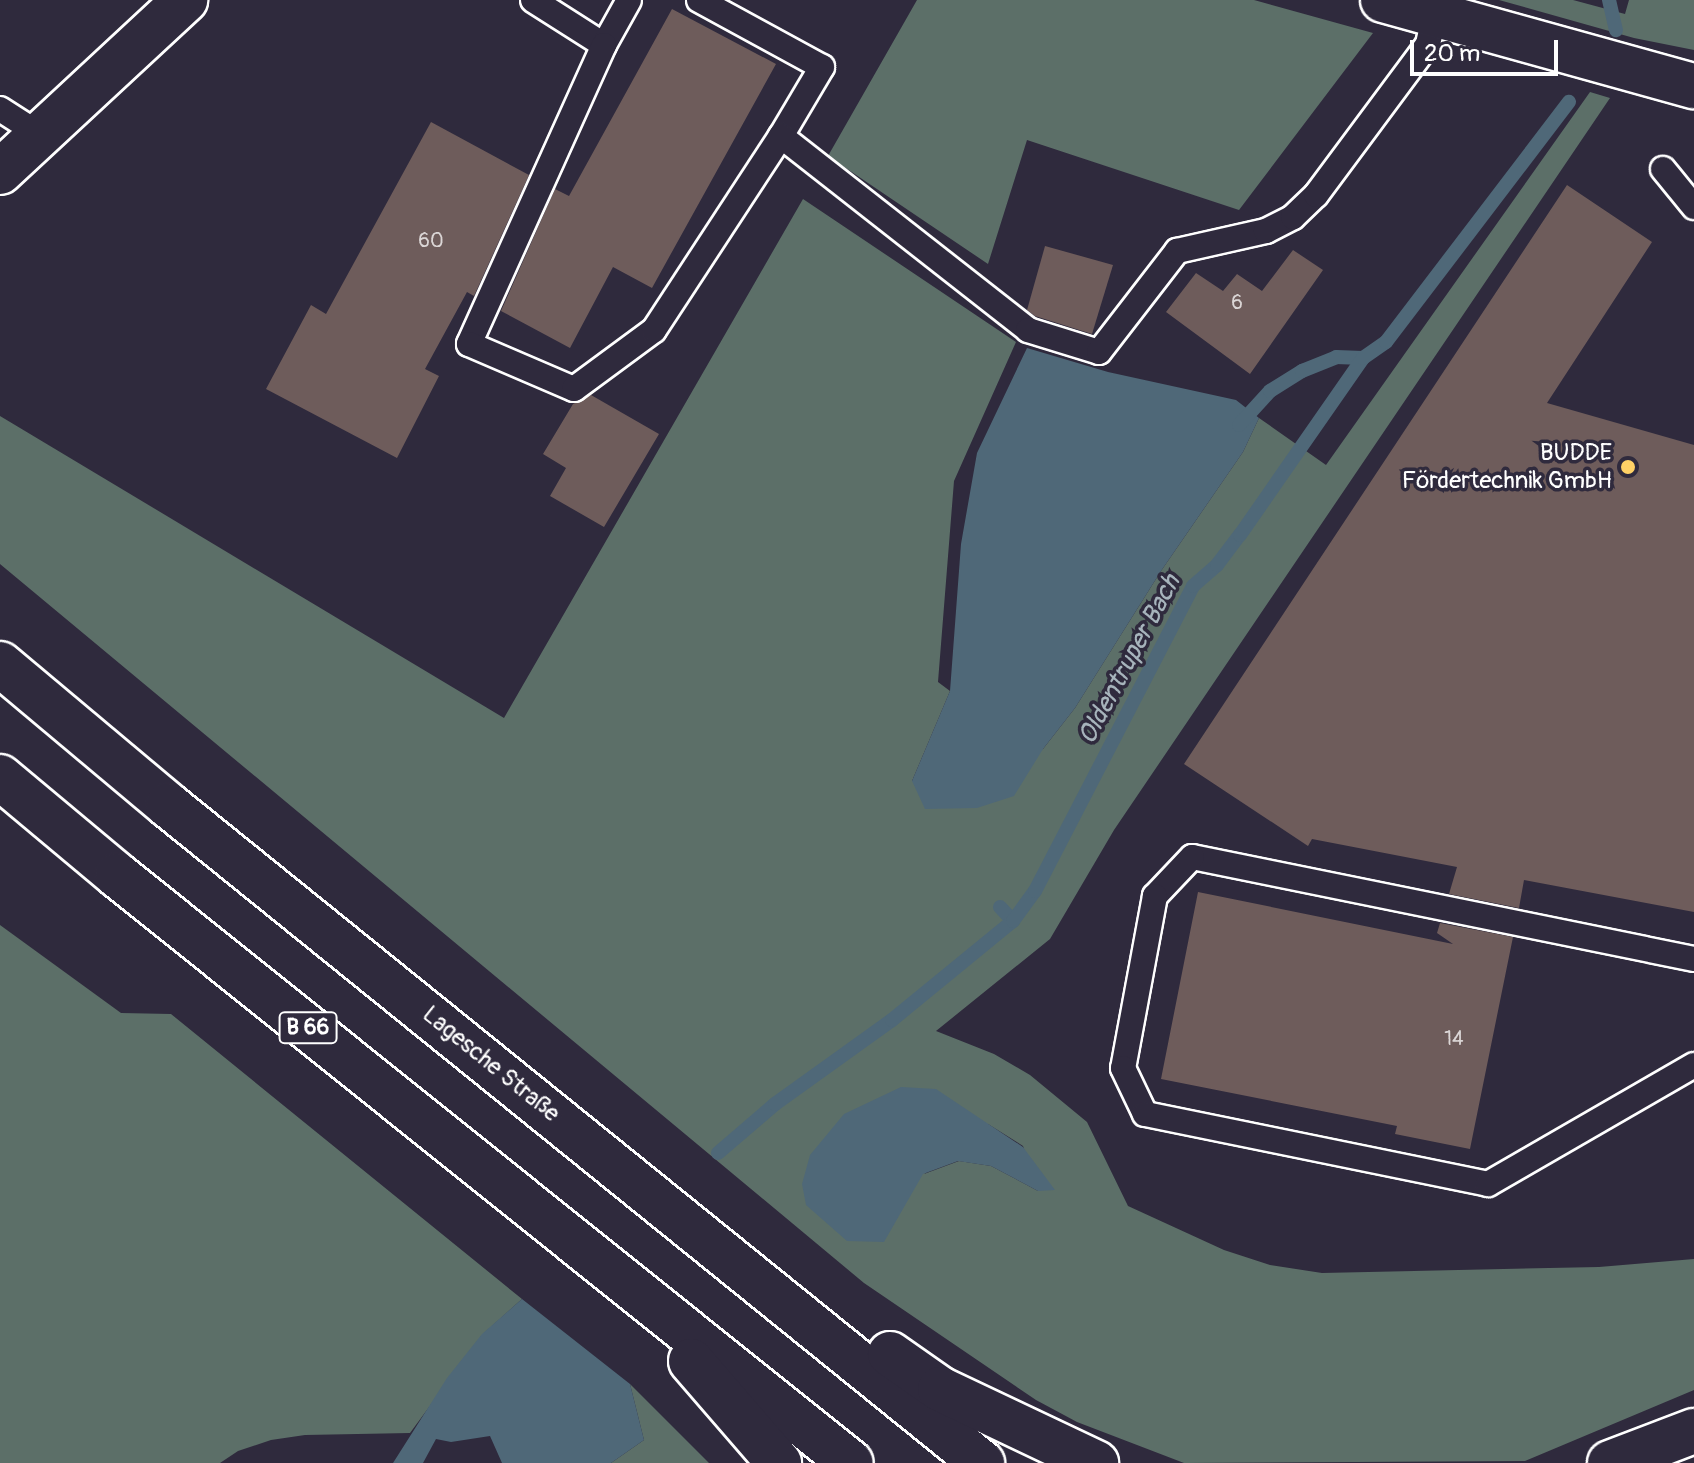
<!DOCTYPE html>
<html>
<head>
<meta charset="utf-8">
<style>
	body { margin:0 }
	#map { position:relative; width:1694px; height:1463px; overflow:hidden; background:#2f2a3d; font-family:Pangolin,sans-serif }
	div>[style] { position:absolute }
	.green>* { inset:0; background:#5c6f68 }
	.water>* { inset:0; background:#4f6878 }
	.stream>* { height:14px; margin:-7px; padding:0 7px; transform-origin:7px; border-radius:7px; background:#4f6878 }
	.building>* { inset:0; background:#6e5c5b }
	.roads { filter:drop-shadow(2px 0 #fff) drop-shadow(-2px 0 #fff) drop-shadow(0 2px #fff) drop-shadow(0 -2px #fff) }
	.lane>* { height:24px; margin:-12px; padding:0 12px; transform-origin:12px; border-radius:12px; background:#2f2a3d }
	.street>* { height:44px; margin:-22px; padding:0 22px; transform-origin:22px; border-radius:22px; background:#2f2a3d }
	.highway>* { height:44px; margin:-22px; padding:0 22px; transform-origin:22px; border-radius:22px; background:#2f2a3d }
	.dots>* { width:22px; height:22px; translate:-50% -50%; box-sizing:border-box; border:4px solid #2f2a3d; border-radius:50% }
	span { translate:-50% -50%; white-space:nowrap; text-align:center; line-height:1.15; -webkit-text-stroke:7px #2f2a3d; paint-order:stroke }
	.number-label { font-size:20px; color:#dbd6d6 }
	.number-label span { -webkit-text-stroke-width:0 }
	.shield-label span { padding:2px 6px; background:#2f2a3d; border:2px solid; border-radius:6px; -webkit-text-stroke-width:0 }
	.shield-label { font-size:22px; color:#fff; font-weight:700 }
	.poi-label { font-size:24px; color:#fff }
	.right { translate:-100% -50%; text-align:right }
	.street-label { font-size:24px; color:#fff }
	.water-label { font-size:26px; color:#a7b4bc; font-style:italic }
	.scale { position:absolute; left:1410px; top:40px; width:148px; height:36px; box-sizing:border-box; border:4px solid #fff; border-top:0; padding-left:10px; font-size:24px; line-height:28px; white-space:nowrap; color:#fff; -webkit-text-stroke:6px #2f2a3d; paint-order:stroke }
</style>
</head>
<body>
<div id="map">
	<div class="green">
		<i style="clip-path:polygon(917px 0,1254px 0,1373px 33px,1239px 210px,1027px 140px,988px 264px,828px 156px)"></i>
		<i style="clip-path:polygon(1499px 0,1573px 0,1625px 14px,1629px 0,1694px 0,1694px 50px,1634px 38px)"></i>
		<i style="clip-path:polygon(evenodd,1590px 92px,1610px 98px,1114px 830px,1050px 939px,936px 1031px,994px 1054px,1030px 1075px,1087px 1122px,1128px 1206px,1224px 1250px,1270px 1265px,1322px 1273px,1599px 1267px,1694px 1259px,1694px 1390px,1525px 1461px,1184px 1463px,1077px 1422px,1036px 1400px,864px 1283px,0 564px,0 416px,504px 718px,803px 199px,1016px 342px,954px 481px,938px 682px,950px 691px,912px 781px,1043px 749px,1075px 708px,1161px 571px,1243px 452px,1259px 418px,1326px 465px,1590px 92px,988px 1124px,1023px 1146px,1038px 1191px,991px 1166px,959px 1161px,924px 1174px,988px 1124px)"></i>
		<i style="clip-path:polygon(0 925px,121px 1013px,171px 1014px,522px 1299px,482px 1335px,410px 1433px,305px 1435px,271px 1440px,238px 1451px,220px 1463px,0 1463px)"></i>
		<i style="clip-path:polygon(630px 1384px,709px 1463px,611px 1463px,644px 1440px)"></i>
	</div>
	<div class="water">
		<i style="clip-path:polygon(1027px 348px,1108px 372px,1236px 400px,1259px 418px,1243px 452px,1161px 571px,1075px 708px,1043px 749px,1014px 796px,977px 808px,925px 809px,912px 781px,950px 691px,961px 544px,977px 453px)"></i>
		<i style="clip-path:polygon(901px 1087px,936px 1089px,1023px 1147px,1055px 1190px,1038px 1191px,991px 1166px,958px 1161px,923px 1174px,884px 1242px,847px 1241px,806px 1205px,802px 1184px,810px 1155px,844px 1114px)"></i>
		<i style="clip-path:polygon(522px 1299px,630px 1384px,644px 1440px,611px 1463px,502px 1463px,490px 1436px,451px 1442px,436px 1439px,423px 1463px,393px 1463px,447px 1378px,482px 1334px)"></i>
	</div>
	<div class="stream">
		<i style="left:1609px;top:0;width:31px;rotate:77deg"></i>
		<i style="left:1239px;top:425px;width:46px;rotate:-47.6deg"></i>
		<i style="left:1270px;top:391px;width:38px;rotate:-32deg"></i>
		<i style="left:1302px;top:371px;width:37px;rotate:-22deg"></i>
		<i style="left:1336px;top:357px;width:27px;rotate:2deg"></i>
		<i style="left:1000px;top:907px;width:19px;rotate:47deg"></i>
		<i style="left:718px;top:1153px;width:75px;rotate:-40.7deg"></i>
		<i style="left:775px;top:1104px;width:144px;rotate:-35.7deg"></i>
		<i style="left:892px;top:1020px;width:156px;rotate:-39.3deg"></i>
		<i style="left:1013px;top:921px;width:37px;rotate:-54deg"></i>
		<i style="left:1035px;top:891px;width:343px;rotate:-62.6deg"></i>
		<i style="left:1193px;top:586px;width:32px;rotate:-41deg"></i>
		<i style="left:1217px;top:565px;width:38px;rotate:-53deg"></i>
		<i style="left:1240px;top:535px;width:216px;rotate:-55.2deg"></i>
		<i style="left:1363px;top:358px;width:28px;rotate:-35deg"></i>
		<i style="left:1386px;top:342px;width:302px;rotate:-52.7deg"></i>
	</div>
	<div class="building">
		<i style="clip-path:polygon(672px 9px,776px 64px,652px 288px,613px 267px,570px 348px,501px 311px,555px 189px,569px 196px)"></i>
		<i style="clip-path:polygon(431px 122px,529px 175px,474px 296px,467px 292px,425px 369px,439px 376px,397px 458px,266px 389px,311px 305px,326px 314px)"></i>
		<i style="clip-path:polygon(1567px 185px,1652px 242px,1547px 403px,1694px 445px,1694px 912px,1524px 880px,1519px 908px,1449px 894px,1457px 867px,1312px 839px,1308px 846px,1184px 764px)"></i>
		<i style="clip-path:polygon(1045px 246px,1113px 265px,1092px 334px,1035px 316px,1027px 310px)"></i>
		<i style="clip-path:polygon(1293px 250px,1323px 270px,1250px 374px,1166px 312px,1196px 273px,1223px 291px,1237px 274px,1262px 291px)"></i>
		<i style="clip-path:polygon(591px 395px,659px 434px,604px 527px,550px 496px,566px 468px,543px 454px,573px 404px)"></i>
		<i style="clip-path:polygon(1198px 892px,1453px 944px,1437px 933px,1440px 923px,1513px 937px,1470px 1149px,1395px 1134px,1397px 1126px,1161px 1079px)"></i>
	</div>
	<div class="roads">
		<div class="lane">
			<i style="left:533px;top:0;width:84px;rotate:32.4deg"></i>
			<i style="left:604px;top:45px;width:51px;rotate:-60.9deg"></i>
			<i style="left:699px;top:0;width:140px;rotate:28.6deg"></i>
			<i style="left:822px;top:67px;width:80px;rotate:120.7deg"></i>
			<i style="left:781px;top:136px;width:314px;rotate:38.1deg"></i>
			<i style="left:1028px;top:330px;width:74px;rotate:17.2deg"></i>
			<i style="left:1099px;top:352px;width:128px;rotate:-52.3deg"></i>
			<i style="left:1177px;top:251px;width:91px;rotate:-12.7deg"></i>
			<i style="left:1266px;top:231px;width:30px;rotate:-27deg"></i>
			<i style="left:1293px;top:217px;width:32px;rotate:-44deg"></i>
			<i style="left:1316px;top:195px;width:188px;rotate:-53.4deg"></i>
			<i style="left:1428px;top:44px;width:31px;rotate:-77deg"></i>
			<i style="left:604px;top:45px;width:328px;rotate:114.3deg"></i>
			<i style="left:469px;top:344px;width:114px;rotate:23.2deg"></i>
			<i style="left:574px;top:389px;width:99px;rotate:-36.4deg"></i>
			<i style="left:654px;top:330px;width:232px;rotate:-56.8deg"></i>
			<i style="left:0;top:109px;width:50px;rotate:32.7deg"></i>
			<i style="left:1663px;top:169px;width:49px;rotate:50.8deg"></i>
			<i style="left:1694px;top:959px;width:512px;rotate:-168.51deg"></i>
			<i style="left:1192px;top:857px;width:54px;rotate:133.5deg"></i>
			<i style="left:1155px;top:896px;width:175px;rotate:100.5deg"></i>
			<i style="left:1123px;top:1068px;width:51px;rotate:64.4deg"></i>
			<i style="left:1145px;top:1114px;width:350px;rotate:11.5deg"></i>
			<i style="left:1488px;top:1184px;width:238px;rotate:-30deg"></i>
		</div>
		<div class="street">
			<i style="left:1383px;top:0;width:323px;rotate:15.5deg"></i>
			<i style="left:0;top:172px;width:253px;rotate:-42.9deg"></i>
		</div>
		<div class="highway">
			<i style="left:0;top:664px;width:219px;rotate:40deg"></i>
			<i style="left:168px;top:805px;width:1047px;rotate:38.95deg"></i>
			<i style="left:0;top:777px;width:153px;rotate:39.9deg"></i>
			<i style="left:117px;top:875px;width:940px;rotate:38.7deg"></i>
			<i style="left:890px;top:1354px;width:61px;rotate:35deg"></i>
			<i style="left:940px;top:1389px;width:173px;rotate:25.4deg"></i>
			<i style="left:691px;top:1361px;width:135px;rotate:49.2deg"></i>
			<i style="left:1610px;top:1463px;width:90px;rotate:-20.9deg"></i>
		</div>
	</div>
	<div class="dots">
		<i style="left:1628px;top:467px;background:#ffd166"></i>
	</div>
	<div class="number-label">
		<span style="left:431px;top:240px">60</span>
		<span style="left:1237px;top:302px">6</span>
		<span style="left:1454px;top:1038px">14</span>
	</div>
	<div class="shield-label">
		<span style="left:308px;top:1028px">B 66</span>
	</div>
	<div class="poi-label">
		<span class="right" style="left:1612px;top:467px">BUDDE<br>Fördertechnik GmbH</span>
	</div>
	<div class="street-label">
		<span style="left:491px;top:1064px;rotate:39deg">Lagesche Straße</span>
	</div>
	<div class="water-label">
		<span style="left:1130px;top:660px;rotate:-62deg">Oldentruper Bach</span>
	</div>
	<div class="scale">20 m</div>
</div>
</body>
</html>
